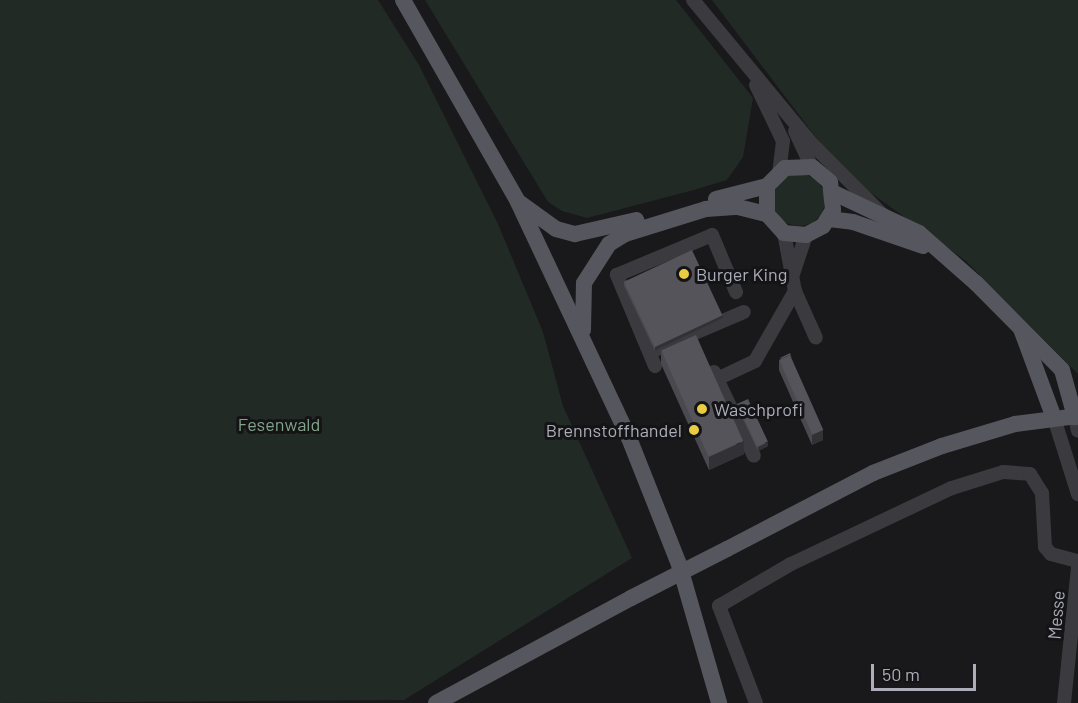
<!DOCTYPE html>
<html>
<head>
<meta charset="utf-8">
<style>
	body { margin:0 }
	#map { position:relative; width:1078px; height:703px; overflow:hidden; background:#19181a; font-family:Barlow,sans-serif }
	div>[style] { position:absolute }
	.green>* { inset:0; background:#222a25 }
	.round { border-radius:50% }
	.minor>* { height:14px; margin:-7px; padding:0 7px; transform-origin:7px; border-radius:7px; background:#3a3a3f }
	.major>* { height:16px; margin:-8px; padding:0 8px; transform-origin:8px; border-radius:8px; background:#56565e }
	.major-bridge>* { height:16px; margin:-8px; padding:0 8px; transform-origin:8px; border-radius:8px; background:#56565e }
	.wall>* { inset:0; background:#4a494f }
	.shaded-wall>* { inset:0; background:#323135 }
	.building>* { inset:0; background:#55545a; transform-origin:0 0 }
	.dots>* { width:16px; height:16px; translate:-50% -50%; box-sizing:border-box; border:3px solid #141315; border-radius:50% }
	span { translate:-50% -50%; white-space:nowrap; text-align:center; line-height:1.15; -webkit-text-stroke:6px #141315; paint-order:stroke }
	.poi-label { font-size:18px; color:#abadb9 }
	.left { translate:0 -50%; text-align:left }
	.right { translate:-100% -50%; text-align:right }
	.park-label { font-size:18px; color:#84a38b }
	.street-label { font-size:18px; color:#abadb9 }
	.scale { position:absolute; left:871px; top:664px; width:105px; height:27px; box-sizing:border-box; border:3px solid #abadb9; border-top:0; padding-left:8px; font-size:18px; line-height:21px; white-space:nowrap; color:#abadb9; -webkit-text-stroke:4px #141315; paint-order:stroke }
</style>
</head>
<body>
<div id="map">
	<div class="green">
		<i style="clip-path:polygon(0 0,378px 0,419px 65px,498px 224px,543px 332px,563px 406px,632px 558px,404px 700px,0 703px)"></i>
		<i style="clip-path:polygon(425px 0,676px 0,753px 98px,743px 157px,727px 180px,694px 190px,587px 218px,562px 211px,548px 202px)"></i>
		<i style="clip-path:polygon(712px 0,1078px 0,1078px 374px,966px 261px,864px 188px,827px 152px)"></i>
		<i class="round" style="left:773px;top:174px;width:52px;height:52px"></i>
	</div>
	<div class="minor">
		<i style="left:693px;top:0;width:188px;rotate:50.4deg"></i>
		<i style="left:813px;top:145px;width:102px;rotate:45deg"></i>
		<i style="left:756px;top:85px;width:62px;rotate:64.3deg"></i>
		<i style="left:783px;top:141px;width:31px;rotate:97deg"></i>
		<i style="left:795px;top:131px;width:40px;rotate:65deg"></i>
		<i style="left:784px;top:233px;width:59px;rotate:79.3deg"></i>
		<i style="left:795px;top:291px;width:51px;rotate:65.9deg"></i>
		<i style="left:793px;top:274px;width:41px;rotate:-71.6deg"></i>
		<i style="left:650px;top:352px;width:102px;rotate:-23.1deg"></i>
		<i style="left:655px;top:366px;width:99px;rotate:-112.7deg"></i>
		<i style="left:617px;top:275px;width:103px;rotate:-22.8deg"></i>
		<i style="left:712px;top:235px;width:62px;rotate:67.2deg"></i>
		<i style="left:714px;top:372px;width:8px;rotate:67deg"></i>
		<i style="left:717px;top:379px;width:42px;rotate:-25.3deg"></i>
		<i style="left:755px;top:361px;width:81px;rotate:-60.3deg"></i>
		<i style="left:717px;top:379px;width:85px;rotate:64.3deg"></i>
		<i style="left:1075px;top:417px;width:14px;rotate:78deg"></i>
		<i style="left:1054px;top:418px;width:80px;rotate:72.5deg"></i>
		<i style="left:756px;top:703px;width:104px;rotate:-110.9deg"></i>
		<i style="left:719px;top:606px;width:83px;rotate:-30.3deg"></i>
		<i style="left:791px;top:564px;width:178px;rotate:-25.3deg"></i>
		<i style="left:952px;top:488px;width:53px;rotate:-17.4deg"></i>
		<i style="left:1003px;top:472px;width:27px;rotate:4deg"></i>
		<i style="left:1030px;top:474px;width:22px;rotate:58deg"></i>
		<i style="left:1042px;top:493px;width:54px;rotate:86.8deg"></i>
		<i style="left:1045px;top:547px;width:9px;rotate:49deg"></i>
		<i style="left:1051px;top:554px;width:28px;rotate:15deg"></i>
		<i style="left:1064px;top:703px;width:137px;rotate:-84.1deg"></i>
	</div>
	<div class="major">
		<i style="left:403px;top:0;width:232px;rotate:60.3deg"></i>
		<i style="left:518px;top:202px;width:261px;rotate:64.8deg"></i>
		<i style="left:629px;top:438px;width:136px;rotate:68.4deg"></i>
		<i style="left:679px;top:564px;width:145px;rotate:73.9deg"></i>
		<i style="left:834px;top:193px;width:94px;rotate:25.2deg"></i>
		<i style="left:919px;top:233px;width:76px;rotate:41.3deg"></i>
		<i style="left:976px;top:283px;width:122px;rotate:45.3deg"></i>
		<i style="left:1062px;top:370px;width:49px;rotate:74.5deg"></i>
		<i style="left:716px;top:199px;width:53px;rotate:-14.3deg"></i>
		<i style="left:520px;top:203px;width:44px;rotate:35.8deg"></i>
		<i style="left:556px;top:229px;width:20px;rotate:15deg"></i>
		<i style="left:575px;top:234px;width:63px;rotate:-12.9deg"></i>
		<i style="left:829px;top:219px;width:24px;rotate:7deg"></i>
		<i style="left:853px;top:222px;width:74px;rotate:18.9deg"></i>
		<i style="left:1021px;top:329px;width:95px;rotate:69.7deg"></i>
		<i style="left:583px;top:330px;width:47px;rotate:-88.8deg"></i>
		<i style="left:584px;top:283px;width:46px;rotate:-57.3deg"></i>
		<i style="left:609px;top:244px;width:19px;rotate:-32deg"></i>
		<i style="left:625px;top:234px;width:85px;rotate:-17.2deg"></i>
		<i style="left:706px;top:209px;width:32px;rotate:-4deg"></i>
		<i style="left:738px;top:207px;width:30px;rotate:14deg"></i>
		<i style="left:767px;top:214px;width:25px;rotate:48deg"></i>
		<i style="left:784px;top:233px;width:22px;rotate:5deg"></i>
		<i style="left:806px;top:235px;width:19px;rotate:-28deg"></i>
		<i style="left:823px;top:226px;width:19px;rotate:-58deg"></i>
		<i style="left:833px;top:210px;width:28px;rotate:-96deg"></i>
		<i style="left:830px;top:182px;width:23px;rotate:-140deg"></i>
		<i style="left:812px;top:167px;width:27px;rotate:178deg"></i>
		<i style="left:785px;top:168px;width:25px;rotate:135deg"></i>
		<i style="left:767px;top:186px;width:28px;rotate:90deg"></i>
		<i style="left:727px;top:549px;width:165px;rotate:-27.5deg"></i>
		<i style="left:873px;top:473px;width:74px;rotate:-21.4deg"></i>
		<i style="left:942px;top:446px;width:76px;rotate:-16.8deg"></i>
		<i style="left:1015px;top:424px;width:64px;rotate:-7.2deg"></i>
		<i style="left:436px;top:703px;width:221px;rotate:-28.3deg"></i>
	</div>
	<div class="major-bridge">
		<i style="left:631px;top:598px;width:108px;rotate:-27deg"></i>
	</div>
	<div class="wall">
		<i style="clip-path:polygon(624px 282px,723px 318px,655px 351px,624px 286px)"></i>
		<i style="clip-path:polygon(661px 351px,744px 454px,709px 470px,661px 364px)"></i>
		<i style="clip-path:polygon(779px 360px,823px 440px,812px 445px,779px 370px)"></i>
		<i style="clip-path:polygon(737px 404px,768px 446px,758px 451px,737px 407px)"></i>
	</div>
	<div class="shaded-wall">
		<i style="clip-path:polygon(723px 315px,723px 318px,655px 351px,655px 347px)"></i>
		<i style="clip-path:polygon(823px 430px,823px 440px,812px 445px,812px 434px)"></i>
		<i style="clip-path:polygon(744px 441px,744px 454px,709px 470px,709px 457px)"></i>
		<i style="clip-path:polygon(768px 442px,768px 446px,758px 451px,758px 447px)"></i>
	</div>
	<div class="building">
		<i style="left:692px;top:250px;width:72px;height:75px;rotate:65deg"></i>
		<i style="left:696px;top:335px;width:116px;height:38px;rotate:66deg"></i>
		<i style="clip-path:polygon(790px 353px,792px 359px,790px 355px,781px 359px,780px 358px)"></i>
		<i style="left:790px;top:355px;width:82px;height:12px;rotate:66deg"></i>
		<i style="left:748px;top:399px;width:47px;height:12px;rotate:65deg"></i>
	</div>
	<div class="dots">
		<i style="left:684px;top:274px;background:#e8cd42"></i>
		<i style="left:702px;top:409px;background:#e8cd42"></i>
		<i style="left:694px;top:430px;background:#e8cd42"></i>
	</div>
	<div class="poi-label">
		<span class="left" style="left:696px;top:274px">Burger King</span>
		<span class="left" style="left:714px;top:409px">Waschprofi</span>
		<span class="right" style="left:682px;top:430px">Brennstoffhandel</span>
	</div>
	<div class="park-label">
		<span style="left:279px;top:424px">Fesenwald</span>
	</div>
	<div class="street-label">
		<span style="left:1056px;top:615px;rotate:-85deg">Messe</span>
	</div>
	<div class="scale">50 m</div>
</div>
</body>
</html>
